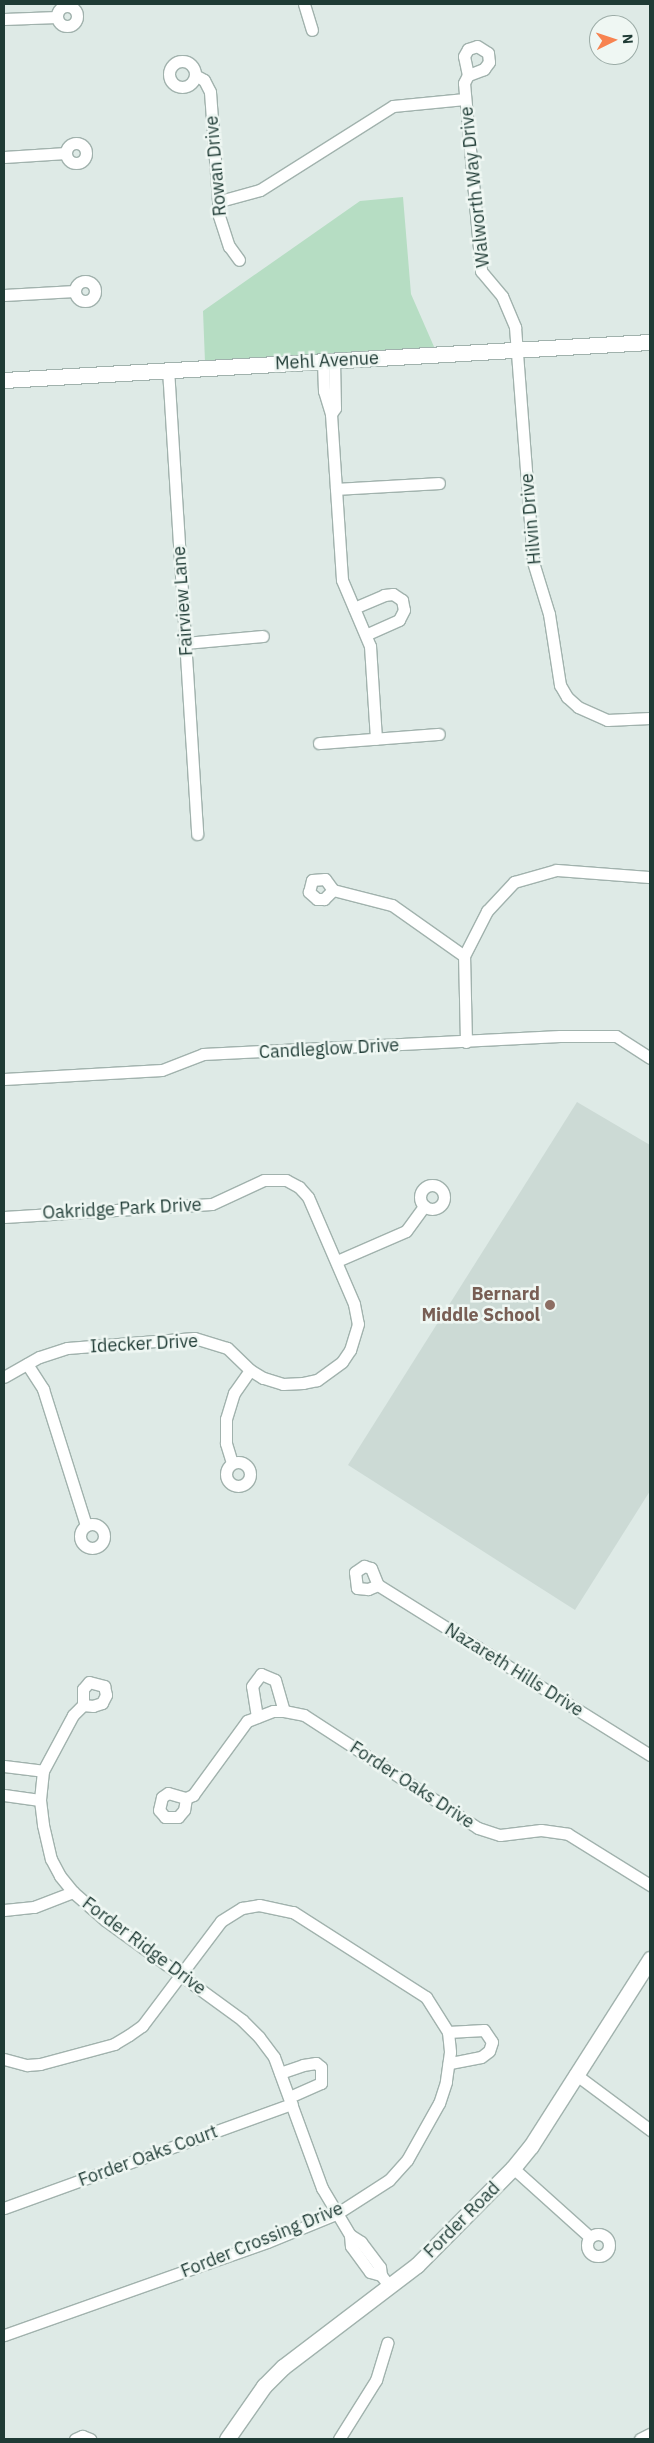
<!DOCTYPE html>
<html>
<head>
<meta charset="utf-8">
<style>
	body { margin:0 }
	#map { position:relative; width:654px; height:2443px; overflow:hidden; background:#deeae6; font-family:"IBM Plex Sans",sans-serif }
	div>[style] { position:absolute }
	.built>* { inset:0; background:#ccdad5 }
	.green>* { inset:0; background:#b6ddc3 }
	.roads { filter:drop-shadow(1px 0 #a1b2ad) drop-shadow(-1px 0 #a1b2ad) drop-shadow(0 1px #a1b2ad) drop-shadow(0 -1px #a1b2ad) }
	.street>* { height:11px; margin:-5.5px; padding:0 5.5px; transform-origin:5.5px; border-radius:5.5px; background:#fff }
	.street>.ring { margin:-5.5px; padding:0; box-sizing:content-box; background:none; border:11px solid #fff; border-radius:50% }
	.secondary>* { height:15px; margin:-7.5px; padding:0 7.5px; transform-origin:7.5px; border-radius:7.5px; background:#fff }
	.dots>* { width:14px; height:14px; translate:-50% -50%; box-sizing:border-box; border:2px solid #eff7f3; border-radius:50% }
	span { translate:-50% -50%; white-space:nowrap; text-align:center; line-height:1.15; -webkit-text-stroke:5px #eff7f3; paint-order:stroke }
	.street-label { font-size:18px; color:#1f3b35 }
	.education-label { font-size:18px; color:#785e54; font-weight:700 }
	.right { translate:-100% -50%; text-align:right }
	.frame { position:absolute; inset:0; border:5px solid #1f3b35; pointer-events:none }
	.north { position:absolute; left:589px; top:15px; width:50px; height:50px; box-sizing:border-box; background:#eff7f3; border:1px solid #9caca7; border-radius:50%; rotate:86deg; font-size:14px; font-weight:700; line-height:20px; text-align:center; color:#1f3b35 }
	.north::after { content:''; display:block; margin:auto; width:18px; height:22px; background:#f78350; clip-path:polygon(50% 0,100% 100%,50% 72%,0 100%) }
</style>
</head>
<body>
<div id="map">
	<div class="built">
		<i style="clip-path:polygon(577px 1102px,650px 1145px,650px 1491px,575px 1610px,348px 1465px)"></i>
	</div>
	<div class="green">
		<i style="clip-path:polygon(403px 197px,411px 294px,435px 349px,205px 362px,203px 311px,360px 201px)"></i>
	</div>
	<div class="roads">
		<div class="street">
			<i style="left:304px;top:4px;width:27px;rotate:73deg"></i>
			<i class="ring" style="left:57px;top:6px;width:9px;height:9px"></i>
			<i style="left:4px;top:19px;width:53px;rotate:-2.2deg"></i>
			<i style="left:477px;top:46px;width:13px;rotate:32deg"></i>
			<i style="left:488px;top:53px;width:9px;rotate:84deg"></i>
			<i style="left:489px;top:62px;width:9px;rotate:126deg"></i>
			<i style="left:484px;top:69px;width:17px;rotate:159deg"></i>
			<i style="left:468px;top:75px;width:19px;rotate:-102deg"></i>
			<i style="left:464px;top:56px;width:8px;rotate:-60deg"></i>
			<i style="left:468px;top:49px;width:9px;rotate:-18deg"></i>
			<i class="ring" style="left:169px;top:61px;width:15px;height:15px"></i>
			<i style="left:195px;top:75px;width:10px;rotate:29deg"></i>
			<i style="left:204px;top:80px;width:13px;rotate:63deg"></i>
			<i style="left:210px;top:92px;width:124px;rotate:85.8deg"></i>
			<i style="left:219px;top:216px;width:32px;rotate:72deg"></i>
			<i style="left:229px;top:246px;width:17px;rotate:54deg"></i>
			<i style="left:468px;top:75px;width:9px;rotate:117deg"></i>
			<i style="left:464px;top:83px;width:189px;rotate:84.8deg"></i>
			<i style="left:481px;top:271px;width:33px;rotate:50deg"></i>
			<i style="left:502px;top:296px;width:34px;rotate:67deg"></i>
			<i style="left:515px;top:327px;width:236px;rotate:85.6deg"></i>
			<i style="left:533px;top:562px;width:54px;rotate:72.9deg"></i>
			<i style="left:549px;top:614px;width:72px;rotate:81.2deg"></i>
			<i style="left:560px;top:685px;width:14px;rotate:60deg"></i>
			<i style="left:567px;top:697px;width:15px;rotate:42deg"></i>
			<i style="left:578px;top:707px;width:32px;rotate:24deg"></i>
			<i style="left:607px;top:720px;width:43px;rotate:-2.7deg"></i>
			<i class="ring" style="left:66px;top:143px;width:9px;height:9px"></i>
			<i style="left:4px;top:157px;width:62px;rotate:-3.7deg"></i>
			<i style="left:220px;top:201px;width:41px;rotate:-15.4deg"></i>
			<i style="left:260px;top:190px;width:157px;rotate:-32.3deg"></i>
			<i style="left:393px;top:106px;width:72px;rotate:-5.6deg"></i>
			<i class="ring" style="left:75px;top:281px;width:9px;height:9px"></i>
			<i style="left:4px;top:295px;width:71px;rotate:-3.2deg"></i>
			<i style="left:323px;top:362px;width:29px;rotate:88deg"></i>
			<i style="left:324px;top:391px;width:24px;rotate:73deg"></i>
			<i style="left:331px;top:414px;width:166px;rotate:86.2deg"></i>
			<i style="left:342px;top:580px;width:72px;rotate:67deg"></i>
			<i style="left:370px;top:646px;width:93px;rotate:86.3deg"></i>
			<i style="left:168px;top:369px;width:466px;rotate:86.4deg"></i>
			<i style="left:331px;top:414px;width:7px;rotate:-56deg"></i>
			<i style="left:335px;top:408px;width:47px;rotate:-91.2deg"></i>
			<i style="left:336px;top:489px;width:103px;rotate:-3.3deg"></i>
			<i style="left:354px;top:608px;width:33px;rotate:-23deg"></i>
			<i style="left:384px;top:595px;width:9px;rotate:-6deg"></i>
			<i style="left:393px;top:594px;width:11px;rotate:34deg"></i>
			<i style="left:402px;top:600px;width:10px;rotate:79deg"></i>
			<i style="left:404px;top:610px;width:11px;rotate:117deg"></i>
			<i style="left:399px;top:620px;width:35px;rotate:156deg"></i>
			<i style="left:185px;top:643px;width:78px;rotate:-5.1deg"></i>
			<i style="left:319px;top:743px;width:120px;rotate:-4.3deg"></i>
			<i style="left:333px;top:890px;width:13px;rotate:135deg"></i>
			<i style="left:324px;top:899px;width:7px;rotate:180deg"></i>
			<i style="left:317px;top:899px;width:11px;rotate:-139deg"></i>
			<i style="left:309px;top:892px;width:12px;rotate:-76deg"></i>
			<i style="left:312px;top:880px;width:13px;rotate:-4deg"></i>
			<i style="left:325px;top:879px;width:14px;rotate:54deg"></i>
			<i style="left:333px;top:890px;width:61px;rotate:14.3deg"></i>
			<i style="left:392px;top:905px;width:88px;rotate:35.3deg"></i>
			<i style="left:466px;top:1042px;width:86px;rotate:-91.3deg"></i>
			<i style="left:464px;top:956px;width:51px;rotate:-62.9deg"></i>
			<i style="left:487px;top:911px;width:40px;rotate:-47deg"></i>
			<i style="left:514px;top:882px;width:44px;rotate:-15.9deg"></i>
			<i style="left:556px;top:870px;width:94px;rotate:4.3deg"></i>
			<i style="left:4px;top:1079px;width:158px;rotate:-3.3deg"></i>
			<i style="left:162px;top:1070px;width:44px;rotate:-21.3deg"></i>
			<i style="left:203px;top:1054px;width:357px;rotate:-2.9deg"></i>
			<i style="left:560px;top:1036px;width:56px"></i>
			<i style="left:616px;top:1036px;width:40px;rotate:32.9deg"></i>
			<i class="ring" style="left:420px;top:1185px;width:13px;height:13px"></i>
			<i style="left:4px;top:1217px;width:208px;rotate:-3.6deg"></i>
			<i style="left:212px;top:1204px;width:57px;rotate:-24.8deg"></i>
			<i style="left:264px;top:1180px;width:22px"></i>
			<i style="left:286px;top:1180px;width:15px;rotate:28deg"></i>
			<i style="left:299px;top:1187px;width:13px;rotate:48deg"></i>
			<i style="left:308px;top:1197px;width:116px;rotate:66.7deg"></i>
			<i style="left:354px;top:1304px;width:20px;rotate:79deg"></i>
			<i style="left:358px;top:1324px;width:27px;rotate:107deg"></i>
			<i style="left:350px;top:1350px;width:14px;rotate:124deg"></i>
			<i style="left:342px;top:1362px;width:31px;rotate:144deg"></i>
			<i style="left:317px;top:1380px;width:14px;rotate:168deg"></i>
			<i style="left:303px;top:1383px;width:20px;rotate:177deg"></i>
			<i style="left:283px;top:1384px;width:21px;rotate:-163deg"></i>
			<i style="left:263px;top:1378px;width:15px;rotate:-148deg"></i>
			<i style="left:250px;top:1370px;width:32px;rotate:-136deg"></i>
			<i style="left:227px;top:1348px;width:34px;rotate:-163deg"></i>
			<i style="left:194px;top:1338px;width:127px;rotate:175.5deg"></i>
			<i style="left:67px;top:1348px;width:29px;rotate:162deg"></i>
			<i style="left:39px;top:1357px;width:40px;rotate:150.3deg"></i>
			<i style="left:337px;top:1261px;width:75px;rotate:-23.5deg"></i>
			<i style="left:406px;top:1231px;width:31px;rotate:-54deg"></i>
			<i style="left:27px;top:1364px;width:30px;rotate:57deg"></i>
			<i style="left:43px;top:1389px;width:143px;rotate:72.5deg"></i>
			<i class="ring" style="left:226px;top:1462px;width:13px;height:13px"></i>
			<i style="left:232px;top:1463px;width:21px;rotate:-107deg"></i>
			<i style="left:226px;top:1443px;width:24px;rotate:-90deg"></i>
			<i style="left:226px;top:1419px;width:27px;rotate:-73deg"></i>
			<i style="left:234px;top:1393px;width:28px;rotate:-55deg"></i>
			<i class="ring" style="left:80px;top:1524px;width:13px;height:13px"></i>
			<i style="left:378px;top:1585px;width:11px;rotate:158deg"></i>
			<i style="left:368px;top:1589px;width:11px;rotate:-175deg"></i>
			<i style="left:357px;top:1588px;width:16px;rotate:-97deg"></i>
			<i style="left:355px;top:1572px;width:11px;rotate:-34deg"></i>
			<i style="left:364px;top:1566px;width:7px;rotate:16deg"></i>
			<i style="left:371px;top:1568px;width:18px;rotate:68deg"></i>
			<i style="left:378px;top:1585px;width:321px;rotate:32deg"></i>
			<i style="left:83px;top:1705px;width:16px;rotate:-90deg"></i>
			<i style="left:83px;top:1689px;width:9px;rotate:-49deg"></i>
			<i style="left:89px;top:1682px;width:16px;rotate:15deg"></i>
			<i style="left:104px;top:1686px;width:9px;rotate:77deg"></i>
			<i style="left:106px;top:1695px;width:9px;rotate:117deg"></i>
			<i style="left:102px;top:1703px;width:9px;rotate:162deg"></i>
			<i style="left:93px;top:1706px;width:10px;rotate:-174deg"></i>
			<i style="left:83px;top:1705px;width:14px;rotate:135deg"></i>
			<i style="left:73px;top:1715px;width:64px;rotate:118.2deg"></i>
			<i style="left:43px;top:1771px;width:29px;rotate:96deg"></i>
			<i style="left:40px;top:1800px;width:25px;rotate:83deg"></i>
			<i style="left:43px;top:1825px;width:35px;rotate:77deg"></i>
			<i style="left:51px;top:1859px;width:19px;rotate:62deg"></i>
			<i style="left:60px;top:1876px;width:21px;rotate:51deg"></i>
			<i style="left:73px;top:1892px;width:43px;rotate:41.2deg"></i>
			<i style="left:105px;top:1920px;width:170px;rotate:36.1deg"></i>
			<i style="left:242px;top:2020px;width:24px;rotate:45deg"></i>
			<i style="left:259px;top:2037px;width:25px;rotate:53deg"></i>
			<i style="left:274px;top:2057px;width:140px;rotate:69.9deg"></i>
			<i style="left:322px;top:2188px;width:55px;rotate:59.2deg"></i>
			<i style="left:350px;top:2235px;width:13px;rotate:32deg"></i>
			<i style="left:361px;top:2242px;width:31px;rotate:53deg"></i>
			<i style="left:380px;top:2267px;width:8px;rotate:83deg"></i>
			<i style="left:381px;top:2275px;width:15px;rotate:53deg"></i>
			<i style="left:257px;top:1717px;width:31px;rotate:-99deg"></i>
			<i style="left:252px;top:1686px;width:15px;rotate:-53deg"></i>
			<i style="left:261px;top:1674px;width:15px;rotate:23deg"></i>
			<i style="left:275px;top:1680px;width:32px;rotate:74deg"></i>
			<i style="left:4px;top:1766px;width:39px;rotate:7deg"></i>
			<i style="left:168px;top:1793px;width:19px;rotate:16deg"></i>
			<i style="left:186px;top:1798px;width:12px;rotate:99deg"></i>
			<i style="left:184px;top:1810px;width:9px;rotate:131deg"></i>
			<i style="left:178px;top:1817px;width:13px;rotate:180deg"></i>
			<i style="left:165px;top:1817px;width:9px;rotate:-131deg"></i>
			<i style="left:159px;top:1810px;width:13px;rotate:-77deg"></i>
			<i style="left:162px;top:1797px;width:7px;rotate:-34deg"></i>
			<i style="left:4px;top:1795px;width:36px;rotate:8deg"></i>
			<i style="left:186px;top:1798px;width:8px;rotate:-23deg"></i>
			<i style="left:193px;top:1795px;width:92px;rotate:-53.9deg"></i>
			<i style="left:247px;top:1721px;width:28px;rotate:-21deg"></i>
			<i style="left:273px;top:1711px;width:11px"></i>
			<i style="left:284px;top:1711px;width:20px;rotate:11deg"></i>
			<i style="left:304px;top:1715px;width:207px;rotate:33deg"></i>
			<i style="left:478px;top:1828px;width:23px;rotate:18deg"></i>
			<i style="left:500px;top:1835px;width:41px;rotate:-7deg"></i>
			<i style="left:541px;top:1830px;width:27px;rotate:8deg"></i>
			<i style="left:568px;top:1834px;width:97px;rotate:31.9deg"></i>
			<i style="left:4px;top:1910px;width:30px;rotate:-6deg"></i>
			<i style="left:34px;top:1907px;width:42px;rotate:-21deg"></i>
			<i style="left:448px;top:2032px;width:36px;rotate:-3deg"></i>
			<i style="left:484px;top:2030px;width:14px;rotate:56deg"></i>
			<i style="left:492px;top:2042px;width:9px;rotate:108deg"></i>
			<i style="left:489px;top:2051px;width:10px;rotate:143deg"></i>
			<i style="left:481px;top:2057px;width:33px;rotate:169deg"></i>
			<i style="left:4px;top:2059px;width:24px;rotate:15deg"></i>
			<i style="left:27px;top:2065px;width:13px;rotate:-4deg"></i>
			<i style="left:40px;top:2064px;width:77px;rotate:-15.1deg"></i>
			<i style="left:114px;top:2044px;width:17px;rotate:-31deg"></i>
			<i style="left:129px;top:2035px;width:16px;rotate:-35deg"></i>
			<i style="left:142px;top:2026px;width:131px;rotate:-53deg"></i>
			<i style="left:221px;top:1921px;width:25px;rotate:-32deg"></i>
			<i style="left:242px;top:1908px;width:17px;rotate:-10deg"></i>
			<i style="left:259px;top:1905px;width:35px;rotate:12deg"></i>
			<i style="left:293px;top:1912px;width:158px;rotate:32.6deg"></i>
			<i style="left:426px;top:1997px;width:41px;rotate:57.8deg"></i>
			<i style="left:448px;top:2032px;width:20px;rotate:84deg"></i>
			<i style="left:450px;top:2052px;width:30px;rotate:98deg"></i>
			<i style="left:446px;top:2082px;width:22px;rotate:108deg"></i>
			<i style="left:439px;top:2103px;width:65px;rotate:119.3deg"></i>
			<i style="left:407px;top:2160px;width:27px;rotate:132deg"></i>
			<i style="left:389px;top:2180px;width:63px;rotate:147.3deg"></i>
			<i style="left:336px;top:2214px;width:74px;rotate:157.9deg"></i>
			<i style="left:267px;top:2242px;width:279px;rotate:160.5deg"></i>
			<i style="left:280px;top:2073px;width:24px;rotate:-19deg"></i>
			<i style="left:303px;top:2065px;width:13px;rotate:-9deg"></i>
			<i style="left:316px;top:2063px;width:6px;rotate:39deg"></i>
			<i style="left:321px;top:2067px;width:16px;rotate:90deg"></i>
			<i style="left:321px;top:2083px;width:34px;rotate:156deg"></i>
			<i style="left:575px;top:2074px;width:94px;rotate:36.7deg"></i>
			<i style="left:513px;top:2168px;width:103px;rotate:41.9deg"></i>
			<i style="left:4px;top:2208px;width:306px;rotate:-19.9deg"></i>
			<i class="ring" style="left:587px;top:2234px;width:11px;height:11px"></i>
			<i style="left:350px;top:2235px;width:11px;rotate:85deg"></i>
			<i style="left:351px;top:2246px;width:32px;rotate:54deg"></i>
			<i style="left:370px;top:2272px;width:11px;rotate:15deg"></i>
			<i style="left:75px;top:2439px;width:8px;rotate:-23deg"></i>
			<i style="left:82px;top:2436px;width:9px;rotate:21deg"></i>
			<i style="left:339px;top:2439px;width:70px;rotate:-57.9deg"></i>
			<i style="left:376px;top:2380px;width:39px;rotate:-73deg"></i>
			<i style="left:640px;top:2439px;width:11px;rotate:-27deg"></i>
		</div>
		<div class="secondary">
			<i style="left:4px;top:380px;width:647px;rotate:-3.37deg"></i>
			<i style="left:227px;top:2439px;width:65px;rotate:-55.1deg"></i>
			<i style="left:264px;top:2386px;width:27px;rotate:-45deg"></i>
			<i style="left:283px;top:2367px;width:168px;rotate:-37.3deg"></i>
			<i style="left:417px;top:2265px;width:136px;rotate:-45.3deg"></i>
			<i style="left:513px;top:2168px;width:28px;rotate:-51deg"></i>
			<i style="left:531px;top:2146px;width:222px;rotate:-57.5deg"></i>
		</div>
	</div>
	<div class="dots">
		<i style="left:550px;top:1305px;background:#8d6e63"></i>
	</div>
	<div class="street-label">
		<span style="left:216px;top:166px;rotate:-95deg">Rowan Drive</span>
		<span style="left:475px;top:187px;rotate:-96deg">Walworth Way Drive</span>
		<span style="left:327px;top:361px;rotate:-3deg">Mehl Avenue</span>
		<span style="left:531px;top:519px;rotate:-95deg">Hilvin Drive</span>
		<span style="left:183px;top:601px;rotate:-94deg">Fairview Lane</span>
		<span style="left:329px;top:1049px;rotate:-3deg">Candleglow Drive</span>
		<span style="left:122px;top:1209px;rotate:-3deg">Oakridge Park Drive</span>
		<span style="left:144px;top:1344px;rotate:-3deg">Idecker Drive</span>
		<span style="left:514px;top:1670px;rotate:32deg">Nazareth Hills Drive</span>
		<span style="left:412px;top:1785px;rotate:33deg">Forder Oaks Drive</span>
		<span style="left:144px;top:1946px;rotate:37deg">Forder Ridge Drive</span>
		<span style="left:148px;top:2156px;rotate:-20deg">Forder Oaks Court</span>
		<span style="left:462px;top:2220px;rotate:-45deg">Forder Road</span>
		<span style="left:262px;top:2240px;rotate:-22deg">Forder Crossing Drive</span>
	</div>
	<div class="education-label">
		<span class="right" style="left:540px;top:1305px">Bernard<br>Middle School</span>
	</div>
	<div class="frame"></div>
	<div class="north">N</div>
</div>
</body>
</html>
